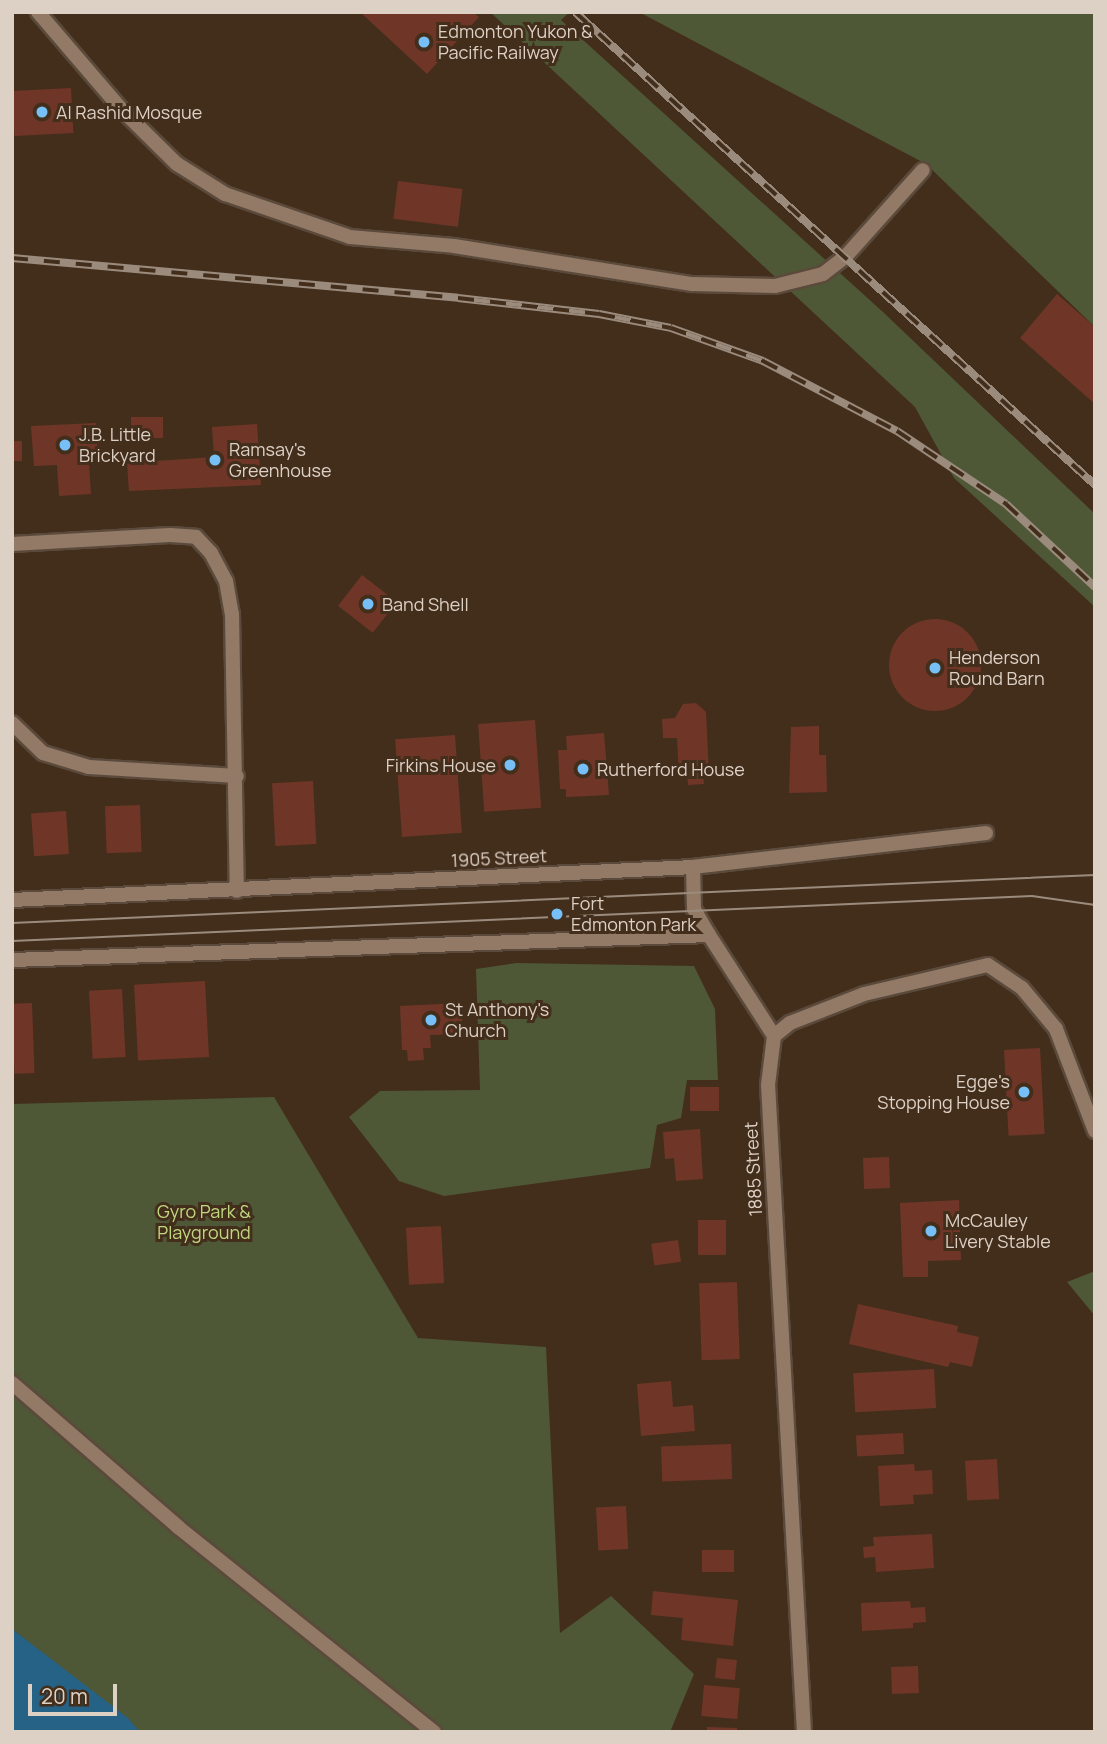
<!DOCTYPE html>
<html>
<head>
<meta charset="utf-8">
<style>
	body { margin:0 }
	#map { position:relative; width:1107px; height:1744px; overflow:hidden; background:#432e1c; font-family:Manrope,sans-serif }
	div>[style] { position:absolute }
	.green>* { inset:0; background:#4e5736 }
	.water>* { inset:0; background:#266286 }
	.building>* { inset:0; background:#6f3628; transform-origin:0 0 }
	.round { border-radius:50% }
	.roads { filter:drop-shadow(2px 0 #5b4a3b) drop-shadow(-2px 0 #5b4a3b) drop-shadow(0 2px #5b4a3b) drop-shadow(0 -2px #5b4a3b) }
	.service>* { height:14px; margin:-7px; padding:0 7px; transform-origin:7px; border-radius:7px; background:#927a66 }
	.minor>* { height:14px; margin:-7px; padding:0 7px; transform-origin:7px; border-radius:7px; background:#927a66 }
	.tram>* { height:2px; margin:-1px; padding:0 1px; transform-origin:1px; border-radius:1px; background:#9b8b7d }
	.rail>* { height:8px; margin-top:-4px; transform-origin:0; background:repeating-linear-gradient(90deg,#432e1c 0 16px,#9b8b7d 0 32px); box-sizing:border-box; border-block:2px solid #9b8b7d }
	.dots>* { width:19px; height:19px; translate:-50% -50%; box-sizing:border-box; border:4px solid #432e1c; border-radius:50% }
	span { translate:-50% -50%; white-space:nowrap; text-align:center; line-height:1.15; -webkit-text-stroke:6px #432e1c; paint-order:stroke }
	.poi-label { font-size:18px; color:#ddd0c5 }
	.left { translate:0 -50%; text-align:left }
	.right { translate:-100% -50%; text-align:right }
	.street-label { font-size:18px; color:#ddd0c5 }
	.park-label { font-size:18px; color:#c0d780 }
	.frame { position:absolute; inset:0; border:14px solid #ddd0c5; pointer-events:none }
	.scale { position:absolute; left:28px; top:1684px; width:89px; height:32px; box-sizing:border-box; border:4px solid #ddd0c5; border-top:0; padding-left:9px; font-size:21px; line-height:24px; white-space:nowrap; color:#ddd0c5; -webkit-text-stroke:5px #432e1c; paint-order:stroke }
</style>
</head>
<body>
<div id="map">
	<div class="green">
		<i style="clip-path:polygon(490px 12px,570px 12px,561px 20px,884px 313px,1095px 514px,1095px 607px,954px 478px,915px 407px)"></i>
		<i style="clip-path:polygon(639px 12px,1095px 12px,1095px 327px,926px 164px)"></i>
		<i style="clip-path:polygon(516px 963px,694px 966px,715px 1009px,718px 1080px,687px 1080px,681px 1118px,657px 1125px,650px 1168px,444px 1196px,399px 1181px,349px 1117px,380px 1091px,480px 1090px,476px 969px)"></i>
		<i style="clip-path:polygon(274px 1097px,418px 1338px,546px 1347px,560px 1633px,611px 1596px,694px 1674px,670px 1732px,140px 1732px,12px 1629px,12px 1104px)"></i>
		<i style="clip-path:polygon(1095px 1271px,1095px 1316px,1067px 1282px)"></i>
	</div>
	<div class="water">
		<i style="clip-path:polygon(12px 1629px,128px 1718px,140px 1732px,12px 1732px)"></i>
	</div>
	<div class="building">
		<i style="clip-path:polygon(360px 12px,473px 12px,479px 17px,427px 74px)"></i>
		<i style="left:71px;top:88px;width:45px;height:59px;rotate:87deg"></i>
		<i style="left:398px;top:181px;width:65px;height:38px;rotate:7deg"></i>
		<i style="clip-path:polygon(1057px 294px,1095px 327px,1095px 404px,1020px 338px)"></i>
		<i style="left:163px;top:417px;width:21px;height:32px;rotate:90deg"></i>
		<i style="clip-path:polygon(96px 423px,98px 463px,89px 463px,91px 494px,59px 496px,57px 465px,34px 466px,31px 426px)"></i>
		<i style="clip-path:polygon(257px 424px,261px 485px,129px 491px,127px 463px,214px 457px,212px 427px)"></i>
		<i style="left:12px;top:441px;width:10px;height:20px"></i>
		<i style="left:362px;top:575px;width:44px;height:39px;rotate:38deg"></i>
		<i class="round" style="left:889px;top:619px;width:92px;height:92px"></i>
		<i style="clip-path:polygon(696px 703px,706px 712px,709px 773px,703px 773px,704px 784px,688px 785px,687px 774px,679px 774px,677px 738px,663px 738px,662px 719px,675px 718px,683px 704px)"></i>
		<i style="left:535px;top:720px;width:88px;height:57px;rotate:86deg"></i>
		<i style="clip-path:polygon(819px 726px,819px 755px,826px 755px,827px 792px,789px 793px,791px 727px)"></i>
		<i style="clip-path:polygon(604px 733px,609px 795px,566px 797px,566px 789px,560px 789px,558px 750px,567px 750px,566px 736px)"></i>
		<i style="left:455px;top:735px;width:98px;height:60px;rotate:86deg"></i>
		<i style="left:313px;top:781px;width:63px;height:41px;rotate:87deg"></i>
		<i style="left:140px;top:805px;width:47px;height:35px;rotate:88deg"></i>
		<i style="left:66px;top:811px;width:43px;height:35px;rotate:86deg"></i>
		<i style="left:205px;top:981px;width:76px;height:71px;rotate:87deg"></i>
		<i style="left:122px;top:989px;width:68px;height:33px;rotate:87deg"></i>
		<i style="left:32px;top:1003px;width:70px;height:20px;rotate:88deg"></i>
		<i style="clip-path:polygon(461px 1003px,463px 1034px,430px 1035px,431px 1048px,423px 1048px,424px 1060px,408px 1061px,407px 1050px,402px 1050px,400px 1006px)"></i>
		<i style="left:1040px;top:1048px;width:86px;height:36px;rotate:87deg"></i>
		<i style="left:690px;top:1087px;width:29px;height:24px"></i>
		<i style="clip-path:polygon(700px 1129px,703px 1179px,676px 1181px,674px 1158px,665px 1159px,663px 1132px)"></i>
		<i style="left:889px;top:1157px;width:31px;height:26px;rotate:88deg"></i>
		<i style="clip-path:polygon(959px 1200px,961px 1260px,928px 1261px,928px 1277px,903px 1277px,900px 1203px)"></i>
		<i style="left:698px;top:1220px;width:28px;height:35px"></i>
		<i style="left:441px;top:1226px;width:57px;height:35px;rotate:87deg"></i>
		<i style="left:678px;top:1240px;width:22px;height:27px;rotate:82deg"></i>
		<i style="left:737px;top:1282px;width:77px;height:38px;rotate:88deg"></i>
		<i style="clip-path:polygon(858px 1304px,958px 1326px,957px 1332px,979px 1337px,972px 1367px,950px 1362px,948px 1367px,849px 1344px)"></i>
		<i style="left:934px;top:1369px;width:39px;height:81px;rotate:87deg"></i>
		<i style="clip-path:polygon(671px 1381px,673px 1407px,693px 1405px,695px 1431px,641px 1436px,637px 1384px)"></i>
		<i style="left:903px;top:1433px;width:21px;height:47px;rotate:87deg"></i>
		<i style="left:731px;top:1444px;width:35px;height:70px;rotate:88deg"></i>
		<i style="left:997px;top:1459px;width:40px;height:32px;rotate:87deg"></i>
		<i style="clip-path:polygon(914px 1464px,915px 1471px,932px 1470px,933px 1494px,913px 1495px,914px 1504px,880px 1506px,878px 1466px)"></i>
		<i style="left:626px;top:1506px;width:43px;height:30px;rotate:87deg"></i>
		<i style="clip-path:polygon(932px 1534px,934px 1568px,876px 1572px,875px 1557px,864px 1558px,863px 1547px,874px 1546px,873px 1537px)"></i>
		<i style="left:702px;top:1550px;width:32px;height:22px"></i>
		<i style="clip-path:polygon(653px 1591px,738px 1600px,733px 1646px,681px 1640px,683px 1618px,651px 1615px)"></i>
		<i style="clip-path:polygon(910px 1601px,911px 1608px,925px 1607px,926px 1622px,913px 1623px,913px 1628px,862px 1631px,861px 1603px)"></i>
		<i style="left:717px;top:1658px;width:20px;height:20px;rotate:6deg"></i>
		<i style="left:918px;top:1666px;width:27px;height:27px;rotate:88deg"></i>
		<i style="left:704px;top:1685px;width:36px;height:31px;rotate:5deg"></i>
		<i style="clip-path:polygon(707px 1727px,737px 1728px,737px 1732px,707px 1732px)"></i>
	</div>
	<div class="roads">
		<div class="service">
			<i style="left:38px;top:12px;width:128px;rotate:49.4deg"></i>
			<i style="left:121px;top:109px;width:78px;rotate:44.5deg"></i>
			<i style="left:177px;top:164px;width:57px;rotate:32deg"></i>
			<i style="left:225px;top:194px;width:132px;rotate:19deg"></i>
			<i style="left:350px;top:237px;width:104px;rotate:4.9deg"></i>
			<i style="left:454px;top:246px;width:241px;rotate:9.1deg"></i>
			<i style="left:692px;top:284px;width:83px;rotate:1.4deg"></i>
			<i style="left:775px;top:286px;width:49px;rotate:-14deg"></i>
			<i style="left:823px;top:274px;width:29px;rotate:-38deg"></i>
			<i style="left:846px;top:256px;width:115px;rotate:-48.2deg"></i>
			<i style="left:12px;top:1383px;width:220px;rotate:40.9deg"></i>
			<i style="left:178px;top:1527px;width:328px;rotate:38.7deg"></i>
		</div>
		<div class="minor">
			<i style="left:12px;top:544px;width:158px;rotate:-3.3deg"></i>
			<i style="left:170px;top:535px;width:26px;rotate:4deg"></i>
			<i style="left:196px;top:537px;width:22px;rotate:47deg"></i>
			<i style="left:211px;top:553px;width:32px;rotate:62deg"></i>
			<i style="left:226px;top:581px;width:34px;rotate:80deg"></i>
			<i style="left:232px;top:614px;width:277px;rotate:89deg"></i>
			<i style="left:12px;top:723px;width:43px;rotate:44.1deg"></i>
			<i style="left:43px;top:753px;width:48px;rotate:16.9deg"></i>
			<i style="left:89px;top:767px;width:148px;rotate:3.5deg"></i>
			<i style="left:693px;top:867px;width:42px;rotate:88.6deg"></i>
			<i style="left:694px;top:909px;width:30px;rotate:60deg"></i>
			<i style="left:12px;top:900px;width:682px;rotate:-2.77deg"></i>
			<i style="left:693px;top:867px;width:295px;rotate:-6.6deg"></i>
			<i style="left:12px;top:960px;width:697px;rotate:-2.05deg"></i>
			<i style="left:709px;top:935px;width:120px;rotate:57.2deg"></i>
			<i style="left:804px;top:1732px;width:648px;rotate:-93.18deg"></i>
			<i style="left:768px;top:1085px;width:49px;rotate:-83deg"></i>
			<i style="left:774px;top:1036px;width:21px;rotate:-39deg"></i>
			<i style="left:790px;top:1023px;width:79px;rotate:-21.4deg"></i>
			<i style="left:864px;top:994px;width:127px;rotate:-13.2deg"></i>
			<i style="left:988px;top:965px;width:41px;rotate:34.1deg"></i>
			<i style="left:1022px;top:988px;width:53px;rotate:50.3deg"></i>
			<i style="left:1056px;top:1029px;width:109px;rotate:69.1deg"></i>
		</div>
	</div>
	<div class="tram">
		<i style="left:12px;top:923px;width:1084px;rotate:-2.54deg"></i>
		<i style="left:12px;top:941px;width:1021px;rotate:-2.53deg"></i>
		<i style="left:1032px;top:896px;width:64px;rotate:8.1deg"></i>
	</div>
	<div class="rail">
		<i style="left:575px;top:12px;width:703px;rotate:42.29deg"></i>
		<i style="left:12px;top:258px;width:448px;rotate:5.1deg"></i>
		<i style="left:458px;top:298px;width:142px;rotate:6.5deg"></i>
		<i style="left:599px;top:314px;width:73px;rotate:11deg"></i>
		<i style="left:671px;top:328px;width:98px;rotate:19.7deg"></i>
		<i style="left:763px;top:361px;width:151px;rotate:27.6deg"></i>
		<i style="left:897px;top:431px;width:131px;rotate:33.8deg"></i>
		<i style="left:1006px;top:504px;width:122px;rotate:43deg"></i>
	</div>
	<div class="dots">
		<i style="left:424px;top:42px;background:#77c0f7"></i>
		<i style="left:42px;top:112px;background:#77c0f7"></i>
		<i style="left:65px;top:445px;background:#77c0f7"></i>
		<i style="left:215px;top:460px;background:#77c0f7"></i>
		<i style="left:368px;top:604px;background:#77c0f7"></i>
		<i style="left:935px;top:668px;background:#77c0f7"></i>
		<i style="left:510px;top:765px;background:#77c0f7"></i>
		<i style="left:583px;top:769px;background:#77c0f7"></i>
		<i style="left:557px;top:914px;background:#77c0f7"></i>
		<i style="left:431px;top:1020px;background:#77c0f7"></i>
		<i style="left:1024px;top:1092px;background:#77c0f7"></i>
		<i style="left:931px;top:1231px;background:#77c0f7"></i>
	</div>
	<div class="poi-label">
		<span class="left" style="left:438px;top:42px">Edmonton Yukon &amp;<br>Pacific Railway</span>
		<span class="left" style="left:56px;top:112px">Al Rashid Mosque</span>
		<span class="left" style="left:79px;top:445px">J.B. Little<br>Brickyard</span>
		<span class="left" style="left:229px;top:460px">Ramsay's<br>Greenhouse</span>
		<span class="left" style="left:382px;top:604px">Band Shell</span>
		<span class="left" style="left:949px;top:668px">Henderson<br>Round Barn</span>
		<span class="right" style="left:496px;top:765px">Firkins House</span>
		<span class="left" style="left:597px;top:769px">Rutherford House</span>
		<span class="left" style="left:571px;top:914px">Fort<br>Edmonton Park</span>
		<span class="left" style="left:445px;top:1020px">St Anthony's<br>Church</span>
		<span class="right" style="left:1010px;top:1092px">Egge's<br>Stopping House</span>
		<span class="left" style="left:945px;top:1231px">McCauley<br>Livery Stable</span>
	</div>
	<div class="street-label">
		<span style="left:499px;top:858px;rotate:-3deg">1905 Street</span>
		<span style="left:753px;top:1169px;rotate:-93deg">1885 Street</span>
	</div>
	<div class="park-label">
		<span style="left:204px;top:1222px">Gyro Park &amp;<br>Playground</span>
	</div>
	<div class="frame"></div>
	<div class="scale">20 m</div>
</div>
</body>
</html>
